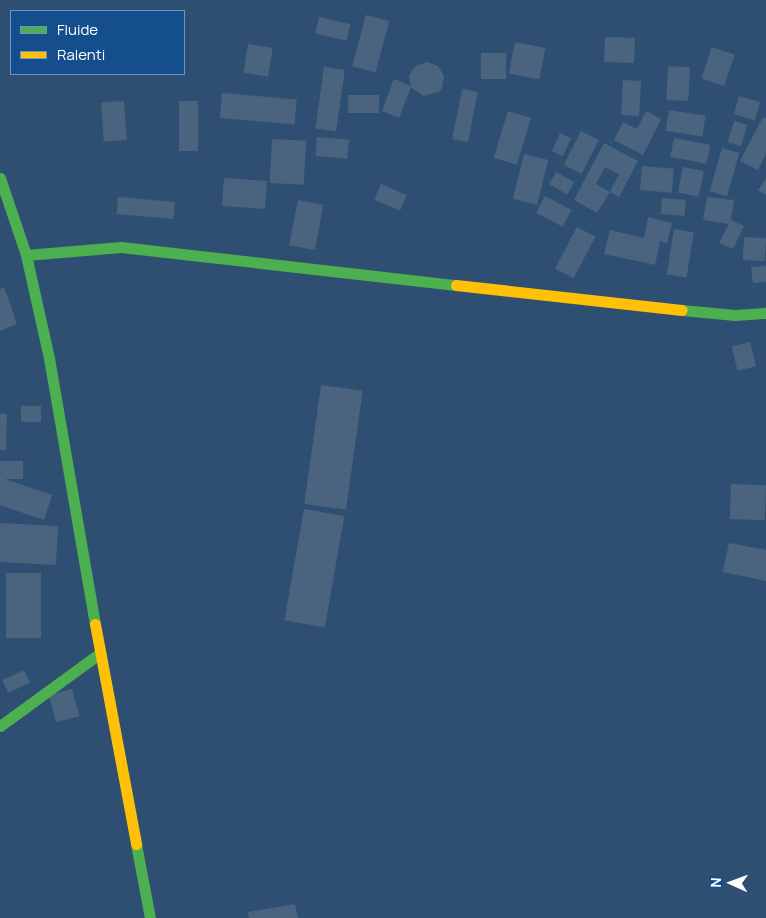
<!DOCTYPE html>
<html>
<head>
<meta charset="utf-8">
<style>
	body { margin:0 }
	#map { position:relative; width:766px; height:918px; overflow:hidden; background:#2f4f72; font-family:Manrope,sans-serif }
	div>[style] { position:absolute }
	.building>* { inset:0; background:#4a6480; transform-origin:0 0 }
	.fast>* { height:11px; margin:-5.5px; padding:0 5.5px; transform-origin:5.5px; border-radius:5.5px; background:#4caf50 }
	.slow>* { height:11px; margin:-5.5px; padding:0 5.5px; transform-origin:5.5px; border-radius:5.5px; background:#ffc107 }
	span { translate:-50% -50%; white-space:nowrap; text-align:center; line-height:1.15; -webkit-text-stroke:5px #144e8d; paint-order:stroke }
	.legend { position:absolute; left:10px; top:10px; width:175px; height:65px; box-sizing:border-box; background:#144e8d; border:1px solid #7295bb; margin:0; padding:6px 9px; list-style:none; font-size:15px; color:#fff }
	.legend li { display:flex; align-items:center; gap:10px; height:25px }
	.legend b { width:25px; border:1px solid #7295bb }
	.north { position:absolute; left:706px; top:858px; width:50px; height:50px; -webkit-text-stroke:4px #144e8d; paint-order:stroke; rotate:272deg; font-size:14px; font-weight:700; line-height:20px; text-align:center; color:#fff }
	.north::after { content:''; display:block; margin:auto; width:18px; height:22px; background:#fff; clip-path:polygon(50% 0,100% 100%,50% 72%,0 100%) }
</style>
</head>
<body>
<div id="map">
	<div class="building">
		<i style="left:366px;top:15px;width:24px;height:53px;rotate:15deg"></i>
		<i style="left:319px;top:17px;width:32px;height:17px;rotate:13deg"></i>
		<i style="left:605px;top:37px;width:30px;height:25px;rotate:2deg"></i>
		<i style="left:515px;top:42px;width:31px;height:32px;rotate:11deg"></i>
		<i style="left:248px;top:44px;width:25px;height:29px;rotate:9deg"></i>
		<i style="left:712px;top:47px;width:24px;height:33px;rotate:19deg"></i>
		<i style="left:481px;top:53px;width:25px;height:26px"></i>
		<i style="clip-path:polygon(427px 62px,438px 66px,444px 76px,442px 88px,438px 92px,423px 96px,411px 87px,399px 118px,382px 111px,394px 79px,411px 86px,409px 76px,412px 70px,416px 66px)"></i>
		<i style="left:668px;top:66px;width:22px;height:34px;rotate:3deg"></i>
		<i style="left:324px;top:67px;width:21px;height:62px;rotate:8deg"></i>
		<i style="left:623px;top:80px;width:18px;height:35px;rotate:3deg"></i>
		<i style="left:462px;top:89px;width:16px;height:51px;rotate:11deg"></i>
		<i style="left:222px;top:93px;width:75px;height:25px;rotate:5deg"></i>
		<i style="left:348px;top:95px;width:31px;height:18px"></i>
		<i style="left:739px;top:96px;width:22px;height:19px;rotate:16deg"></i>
		<i style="left:124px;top:101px;width:39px;height:23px;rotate:86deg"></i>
		<i style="left:179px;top:101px;width:19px;height:50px"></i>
		<i style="left:669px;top:110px;width:37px;height:21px;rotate:9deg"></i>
		<i style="left:508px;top:111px;width:24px;height:49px;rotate:17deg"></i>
		<i style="clip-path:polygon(646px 111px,661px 119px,643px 155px,614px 140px,623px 122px,637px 129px)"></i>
		<i style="clip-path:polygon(763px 117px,766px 118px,766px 154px,758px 170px,740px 161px)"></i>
		<i style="left:734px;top:121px;width:14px;height:22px;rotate:17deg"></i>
		<i style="left:581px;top:131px;width:20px;height:38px;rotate:27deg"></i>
		<i style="left:560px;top:133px;width:12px;height:20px;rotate:24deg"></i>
		<i style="left:317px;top:137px;width:32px;height:19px;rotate:5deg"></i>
		<i style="left:674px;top:138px;width:37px;height:19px;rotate:11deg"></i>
		<i style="left:272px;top:139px;width:34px;height:44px;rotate:3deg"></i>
		<i style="clip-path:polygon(604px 143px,638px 161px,619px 197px,610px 192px,619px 174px,605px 167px,596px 184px,610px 192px,597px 213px,574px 200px)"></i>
		<i style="left:722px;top:148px;width:18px;height:45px;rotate:16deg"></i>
		<i style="left:524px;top:154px;width:25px;height:46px;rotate:14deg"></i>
		<i style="left:642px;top:166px;width:32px;height:24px;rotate:5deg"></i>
		<i style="left:683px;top:167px;width:21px;height:26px;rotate:11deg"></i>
		<i style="left:556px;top:172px;width:21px;height:14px;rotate:29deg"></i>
		<i style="left:224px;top:178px;width:43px;height:28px;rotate:4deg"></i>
		<i style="clip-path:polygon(766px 178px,766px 195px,758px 190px)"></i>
		<i style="left:381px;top:184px;width:28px;height:17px;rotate:23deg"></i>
		<i style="left:545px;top:196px;width:30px;height:19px;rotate:28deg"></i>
		<i style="left:118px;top:197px;width:57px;height:17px;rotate:5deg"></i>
		<i style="clip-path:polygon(707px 197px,734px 200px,731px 220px,744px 226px,733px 249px,719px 243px,729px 224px,703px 220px)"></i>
		<i style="left:662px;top:198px;width:24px;height:16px;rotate:5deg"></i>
		<i style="left:298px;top:200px;width:26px;height:46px;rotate:11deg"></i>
		<i style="clip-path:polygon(648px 217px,672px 223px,667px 243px,660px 241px,655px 265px,604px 254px,610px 230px,644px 238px)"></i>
		<i style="left:577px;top:227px;width:21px;height:47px;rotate:28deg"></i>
		<i style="left:674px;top:229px;width:20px;height:46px;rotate:9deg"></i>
		<i style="left:744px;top:237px;width:22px;height:23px;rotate:3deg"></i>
		<i style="clip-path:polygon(766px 266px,766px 282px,753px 283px,751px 267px)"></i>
		<i style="clip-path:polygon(4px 287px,17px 324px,0 331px,0 289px)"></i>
		<i style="left:750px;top:342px;width:25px;height:19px;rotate:76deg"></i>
		<i style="left:321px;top:385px;width:42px;height:120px;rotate:8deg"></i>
		<i style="left:41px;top:406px;width:16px;height:20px;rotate:90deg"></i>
		<i style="clip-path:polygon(0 414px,7px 414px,6px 450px,0 450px)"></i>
		<i style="clip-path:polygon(0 461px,23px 461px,23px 479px,5px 479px,52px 495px,44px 520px,0 505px)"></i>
		<i style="left:731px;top:484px;width:35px;height:35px;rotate:2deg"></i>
		<i style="left:304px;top:509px;width:41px;height:113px;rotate:10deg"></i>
		<i style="left:0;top:523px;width:58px;height:39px;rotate:3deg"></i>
		<i style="clip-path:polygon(729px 543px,766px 550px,766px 581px,723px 572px)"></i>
		<i style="left:6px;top:573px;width:35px;height:65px"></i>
		<i style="left:24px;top:670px;width:14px;height:24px;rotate:65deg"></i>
		<i style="left:72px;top:689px;width:28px;height:24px;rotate:75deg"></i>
		<i style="clip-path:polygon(295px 904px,298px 918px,249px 918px,248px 912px)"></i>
	</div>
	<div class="fast">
		<i style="left:0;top:178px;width:81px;rotate:71.3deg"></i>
		<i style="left:26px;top:255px;width:106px;rotate:77.4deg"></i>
		<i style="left:49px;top:358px;width:270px;rotate:80.2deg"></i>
		<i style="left:26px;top:255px;width:95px;rotate:-4.8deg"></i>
		<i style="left:121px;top:247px;width:337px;rotate:6.5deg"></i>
		<i style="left:682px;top:310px;width:53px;rotate:5.4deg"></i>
		<i style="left:735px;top:315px;width:31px;rotate:-4deg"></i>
		<i style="left:0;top:726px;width:124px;rotate:-36.1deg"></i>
		<i style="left:136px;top:844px;width:75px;rotate:79.3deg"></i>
	</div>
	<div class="slow">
		<i style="left:456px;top:285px;width:227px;rotate:6.3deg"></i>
		<i style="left:95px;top:624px;width:224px;rotate:79.4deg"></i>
	</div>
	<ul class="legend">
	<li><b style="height:6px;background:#4caf50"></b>Fluide</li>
	<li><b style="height:6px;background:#ffc107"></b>Ralenti</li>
	</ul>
	<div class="north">N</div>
</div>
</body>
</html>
